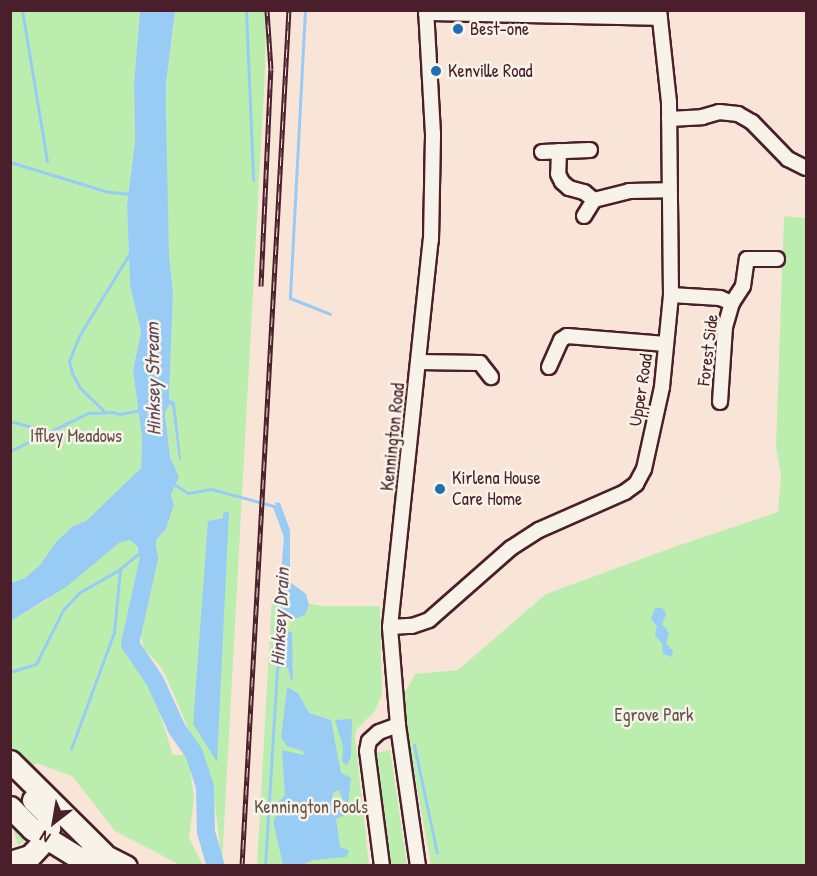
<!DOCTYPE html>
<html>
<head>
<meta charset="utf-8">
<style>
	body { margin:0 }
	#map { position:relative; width:817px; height:876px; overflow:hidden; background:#f9e5d8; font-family:"Patrick Hand",sans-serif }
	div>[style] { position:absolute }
	.green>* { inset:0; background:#bbeeae }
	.water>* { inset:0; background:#98ccf5 }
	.stream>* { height:3px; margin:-1.5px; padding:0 1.5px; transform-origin:1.5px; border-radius:1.5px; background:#98ccf5 }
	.river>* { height:18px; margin:-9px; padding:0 9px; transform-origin:9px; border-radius:9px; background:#98ccf5 }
	.roads { filter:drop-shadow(2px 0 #4a1f2b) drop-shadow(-2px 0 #4a1f2b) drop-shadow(0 2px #4a1f2b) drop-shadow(0 -2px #4a1f2b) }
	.minor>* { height:14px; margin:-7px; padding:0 7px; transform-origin:7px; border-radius:7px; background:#f7f3e8 }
	.highway>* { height:21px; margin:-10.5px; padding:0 10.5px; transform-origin:10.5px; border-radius:10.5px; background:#f7f3e8 }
	.rail>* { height:5px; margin-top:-2.5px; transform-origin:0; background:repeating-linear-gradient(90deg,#f7f3e8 0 9px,#4a1f2b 0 18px); box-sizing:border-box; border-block:2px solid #4a1f2b }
	.dots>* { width:16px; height:16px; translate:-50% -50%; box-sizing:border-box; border:3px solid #f7f3e8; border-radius:50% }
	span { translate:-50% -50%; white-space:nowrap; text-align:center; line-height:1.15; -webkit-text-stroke:5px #f7f3e8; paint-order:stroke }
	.poi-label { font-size:18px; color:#4a1f2b }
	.left { translate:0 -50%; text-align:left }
	.street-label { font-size:18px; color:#4a1f2b }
	.park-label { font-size:18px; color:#66534c }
	.water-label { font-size:20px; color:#5e4a5e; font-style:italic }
	.frame { position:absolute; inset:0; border:12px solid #4a1f2b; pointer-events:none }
	.north { position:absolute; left:24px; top:792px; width:60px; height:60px; -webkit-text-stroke:4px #f7f3e8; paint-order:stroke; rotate:211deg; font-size:16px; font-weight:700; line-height:24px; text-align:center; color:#4a1f2b }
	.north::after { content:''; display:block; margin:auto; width:21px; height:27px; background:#4a1f2b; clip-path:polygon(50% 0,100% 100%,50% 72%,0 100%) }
</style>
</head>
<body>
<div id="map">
	<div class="green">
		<i style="clip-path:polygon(10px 11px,140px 11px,134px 84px,135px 141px,127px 205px,130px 286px,141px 332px,133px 370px,142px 439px,141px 468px,86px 521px,73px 526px,56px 542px,40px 565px,25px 578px,11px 583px)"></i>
		<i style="clip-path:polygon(175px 11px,266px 11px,265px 72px,222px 864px,213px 787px,168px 681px,161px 667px,144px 649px,138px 624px,151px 559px,157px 539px,166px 529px,174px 505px,171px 496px,178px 477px,170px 457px,165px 413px,166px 406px,172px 406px,179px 460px,175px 402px,169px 399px,173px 293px,169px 255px,166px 169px,166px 84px)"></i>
		<i style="clip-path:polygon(784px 216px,806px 218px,806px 865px,431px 865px,401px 700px,415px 674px,458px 670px,546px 594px,674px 547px,778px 512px,781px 476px,776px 447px)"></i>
		<i style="clip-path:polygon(130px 540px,145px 555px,121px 644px,154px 695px,173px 755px,188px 755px,194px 798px,189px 838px,203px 865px,180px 865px,115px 831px,72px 776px,36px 763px,31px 770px,11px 753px,10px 621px,45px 601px,119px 543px)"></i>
		<i style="clip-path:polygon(272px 596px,322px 606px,380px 606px,382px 694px,375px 711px,357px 729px,355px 737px,369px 865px,257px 866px)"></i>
		<i style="clip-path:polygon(390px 750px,407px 865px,391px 865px,376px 773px,374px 753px)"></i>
		<i style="clip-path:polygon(10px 818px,33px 838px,18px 845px)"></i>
	</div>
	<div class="water">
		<i style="clip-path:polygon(140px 10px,175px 11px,166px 84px,166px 113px,169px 255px,173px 293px,169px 399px,175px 402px,181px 459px,179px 461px,172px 406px,169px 405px,165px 413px,170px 457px,179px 477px,171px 495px,174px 505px,166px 529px,157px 539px,151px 559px,130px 540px,119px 543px,66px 587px,11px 621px,11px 583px,25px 578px,40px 565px,56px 542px,73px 526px,86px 521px,141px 468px,142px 439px,133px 370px,141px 332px,130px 286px,127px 205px,135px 141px,134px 84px)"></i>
		<i style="clip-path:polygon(275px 502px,280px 503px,290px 530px,290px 582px,306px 594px,309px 605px,305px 615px,290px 620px,286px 610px,284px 631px,292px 632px,293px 679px,291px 680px,288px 668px,277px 668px,284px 533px)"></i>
		<i style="clip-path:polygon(229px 511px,217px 762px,193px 724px,208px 521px,223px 518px,223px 513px)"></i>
		<i style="clip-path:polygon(655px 608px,662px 608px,665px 611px,666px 615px,662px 624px,669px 633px,666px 643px,673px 651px,672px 657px,663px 654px,662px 643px,655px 636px,657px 626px,651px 619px)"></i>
		<i style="clip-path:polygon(287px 687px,298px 693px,309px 713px,331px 720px,341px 773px,351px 778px,348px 804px,343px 800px,339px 790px,333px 793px,331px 803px,332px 809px,345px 806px,348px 809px,345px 815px,336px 819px,340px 847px,348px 850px,349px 852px,346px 857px,313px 860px,302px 865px,283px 865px,274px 825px,274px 819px,280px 810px,279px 801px,285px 795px,282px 750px,304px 755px,303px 751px,287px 746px,281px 738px)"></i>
		<i style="clip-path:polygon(352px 719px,351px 757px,347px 765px,342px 761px,343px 747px,335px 720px)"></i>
	</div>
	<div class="stream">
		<i style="left:22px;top:10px;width:153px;rotate:80.6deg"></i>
		<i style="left:246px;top:10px;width:170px;rotate:87.6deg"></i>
		<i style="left:305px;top:10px;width:288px;rotate:93deg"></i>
		<i style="left:290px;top:298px;width:43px;rotate:21.8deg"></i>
		<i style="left:10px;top:162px;width:103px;rotate:16.9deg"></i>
		<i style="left:109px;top:192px;width:21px;rotate:5deg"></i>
		<i style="left:105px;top:412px;width:35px;rotate:-136deg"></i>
		<i style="left:80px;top:388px;width:17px;rotate:-118deg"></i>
		<i style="left:72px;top:373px;width:12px;rotate:-104deg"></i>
		<i style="left:69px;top:361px;width:27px;rotate:-68deg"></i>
		<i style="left:79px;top:336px;width:100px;rotate:-58.5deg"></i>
		<i style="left:10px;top:421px;width:41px;rotate:15.8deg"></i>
		<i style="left:10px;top:451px;width:87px;rotate:-26deg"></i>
		<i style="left:88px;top:413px;width:24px;rotate:-2deg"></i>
		<i style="left:112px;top:412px;width:8px;rotate:14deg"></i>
		<i style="left:120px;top:414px;width:20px;rotate:-11deg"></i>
		<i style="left:172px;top:483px;width:19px;rotate:32deg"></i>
		<i style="left:188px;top:493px;width:23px;rotate:-10deg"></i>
		<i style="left:211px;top:489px;width:65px;rotate:15.1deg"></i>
		<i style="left:274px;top:506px;width:30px;rotate:70deg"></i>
		<i style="left:282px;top:576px;width:29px;rotate:-86deg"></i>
		<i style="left:280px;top:618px;width:26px;rotate:-88deg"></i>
		<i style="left:278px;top:660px;width:26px;rotate:-88deg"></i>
		<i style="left:10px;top:672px;width:27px;rotate:-17deg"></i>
		<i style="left:36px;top:664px;width:60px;rotate:-63.4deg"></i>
		<i style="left:63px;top:610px;width:25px;rotate:-47deg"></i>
		<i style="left:80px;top:592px;width:45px;rotate:-29.4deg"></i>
		<i style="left:414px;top:745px;width:110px;rotate:78deg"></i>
		<i style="left:71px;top:749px;width:125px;rotate:-69.8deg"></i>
		<i style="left:114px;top:632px;width:63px;rotate:-84.6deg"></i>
		<i style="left:120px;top:569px;width:30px;rotate:-40deg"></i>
		<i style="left:265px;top:866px;width:199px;rotate:-86.5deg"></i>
	</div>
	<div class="river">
		<i style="left:145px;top:534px;width:24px;rotate:81deg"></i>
		<i style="left:149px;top:558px;width:88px;rotate:102.5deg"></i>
		<i style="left:130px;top:644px;width:45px;rotate:56deg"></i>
		<i style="left:155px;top:681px;width:53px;rotate:65.4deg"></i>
		<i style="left:177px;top:729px;width:29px;rotate:55deg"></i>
		<i style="left:194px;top:753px;width:35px;rotate:72deg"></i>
		<i style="left:205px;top:786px;width:46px;rotate:88.8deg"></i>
		<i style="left:206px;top:832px;width:35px;rotate:74deg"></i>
	</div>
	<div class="roads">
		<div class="minor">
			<i style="left:426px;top:13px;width:234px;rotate:1.2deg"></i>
			<i style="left:669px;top:119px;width:33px;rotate:-3deg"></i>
			<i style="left:702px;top:117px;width:18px;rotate:-16deg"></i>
			<i style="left:719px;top:112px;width:19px;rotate:6deg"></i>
			<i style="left:738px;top:114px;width:16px;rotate:30deg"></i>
			<i style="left:752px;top:122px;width:52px;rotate:45.8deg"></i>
			<i style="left:788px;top:159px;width:20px;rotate:27deg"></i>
			<i style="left:559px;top:151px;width:23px;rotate:92deg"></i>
			<i style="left:558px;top:174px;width:9px;rotate:63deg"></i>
			<i style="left:562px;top:182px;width:9px;rotate:41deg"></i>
			<i style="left:569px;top:188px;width:16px;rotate:15deg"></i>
			<i style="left:584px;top:192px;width:13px;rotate:39deg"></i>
			<i style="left:594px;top:200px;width:36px;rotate:-14deg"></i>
			<i style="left:629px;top:191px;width:39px;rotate:-1deg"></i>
			<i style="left:542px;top:152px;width:48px;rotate:-2.4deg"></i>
			<i style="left:584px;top:216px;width:19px;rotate:-58deg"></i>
			<i style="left:671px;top:295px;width:49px;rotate:3.5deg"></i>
			<i style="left:720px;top:298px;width:13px;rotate:23deg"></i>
			<i style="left:732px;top:303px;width:20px;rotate:-57deg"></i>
			<i style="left:743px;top:286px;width:27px;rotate:-82deg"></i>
			<i style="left:747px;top:259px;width:30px"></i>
			<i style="left:419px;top:362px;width:61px;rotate:0.9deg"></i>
			<i style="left:480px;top:363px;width:18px;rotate:52deg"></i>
			<i style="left:549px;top:367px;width:30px;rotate:-66deg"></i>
			<i style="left:561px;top:340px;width:7px;rotate:-34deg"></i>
			<i style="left:567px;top:336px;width:99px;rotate:4.6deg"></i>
			<i style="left:720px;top:402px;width:75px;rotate:-86.2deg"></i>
			<i style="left:725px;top:327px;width:25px;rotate:-74deg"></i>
			<i style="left:390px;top:627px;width:22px;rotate:-3deg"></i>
			<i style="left:412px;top:626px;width:18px;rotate:-19deg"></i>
			<i style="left:429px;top:620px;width:109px;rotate:-41.3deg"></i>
			<i style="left:511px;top:548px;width:33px;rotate:-33deg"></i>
			<i style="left:539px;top:530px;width:94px;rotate:-23.8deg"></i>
			<i style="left:625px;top:492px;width:14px;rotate:-36deg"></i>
			<i style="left:636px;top:484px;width:17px;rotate:-62deg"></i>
			<i style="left:644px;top:469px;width:84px;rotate:-77.6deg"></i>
			<i style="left:662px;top:387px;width:92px;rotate:-84.4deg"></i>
			<i style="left:671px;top:295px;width:193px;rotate:-90.6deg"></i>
			<i style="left:669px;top:102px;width:93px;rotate:-96.2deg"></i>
			<i style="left:382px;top:866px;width:116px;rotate:-97.4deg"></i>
			<i style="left:367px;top:751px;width:10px;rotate:-79deg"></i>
			<i style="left:369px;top:741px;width:13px;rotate:-42deg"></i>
			<i style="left:379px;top:732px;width:20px;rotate:-20deg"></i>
			<i style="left:418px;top:866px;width:142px;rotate:-98.1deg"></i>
			<i style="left:398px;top:725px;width:98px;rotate:-94.7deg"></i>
			<i style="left:390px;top:627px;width:389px;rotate:-84deg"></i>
			<i style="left:431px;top:240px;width:106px;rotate:-88.9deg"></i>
			<i style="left:433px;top:134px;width:124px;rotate:-93.2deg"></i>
		</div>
		<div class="highway">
			<i style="left:10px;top:761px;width:132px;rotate:44.7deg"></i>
			<i style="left:10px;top:807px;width:31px;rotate:45deg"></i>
			<i style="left:32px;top:829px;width:70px;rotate:31.7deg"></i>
			<i style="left:92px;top:849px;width:38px;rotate:27deg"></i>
			<i style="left:10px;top:862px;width:21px;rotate:-17deg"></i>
			<i style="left:30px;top:856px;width:18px;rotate:-47deg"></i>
			<i style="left:42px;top:843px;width:17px;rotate:-65deg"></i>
			<i style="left:49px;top:828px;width:14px;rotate:-98deg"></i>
			<i style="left:47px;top:814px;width:20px;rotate:-135deg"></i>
		</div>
	</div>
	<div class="rail">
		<i style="left:261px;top:286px;width:217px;rotate:-87.4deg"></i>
		<i style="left:271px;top:69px;width:59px;rotate:-93.9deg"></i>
		<i style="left:242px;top:866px;width:857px;rotate:-86.86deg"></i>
	</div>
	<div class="dots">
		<i style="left:458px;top:29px;background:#1f6fb2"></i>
		<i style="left:436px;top:71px;background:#1f6fb2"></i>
		<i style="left:440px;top:489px;background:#1f6fb2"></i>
	</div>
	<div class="poi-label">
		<span class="left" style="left:470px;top:29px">Best-one</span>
		<span class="left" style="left:448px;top:71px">Kenville Road</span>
		<span class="left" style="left:452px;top:489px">Kirlena House<br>Care Home</span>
	</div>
	<div class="street-label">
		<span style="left:708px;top:350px;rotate:-83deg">Forest Side</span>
		<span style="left:641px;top:390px;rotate:-81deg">Upper Road</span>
		<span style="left:393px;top:437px;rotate:-84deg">Kennington Road</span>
	</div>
	<div class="park-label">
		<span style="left:76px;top:436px">Iffley Meadows</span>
		<span style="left:654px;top:715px">Egrove Park</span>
		<span style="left:311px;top:807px">Kennington Pools</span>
	</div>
	<div class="water-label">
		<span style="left:152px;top:379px;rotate:-91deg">Hinksey Stream</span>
		<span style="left:279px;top:617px;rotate:-87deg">Hinksey Drain</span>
	</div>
	<div class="frame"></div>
	<div class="north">N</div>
</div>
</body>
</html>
